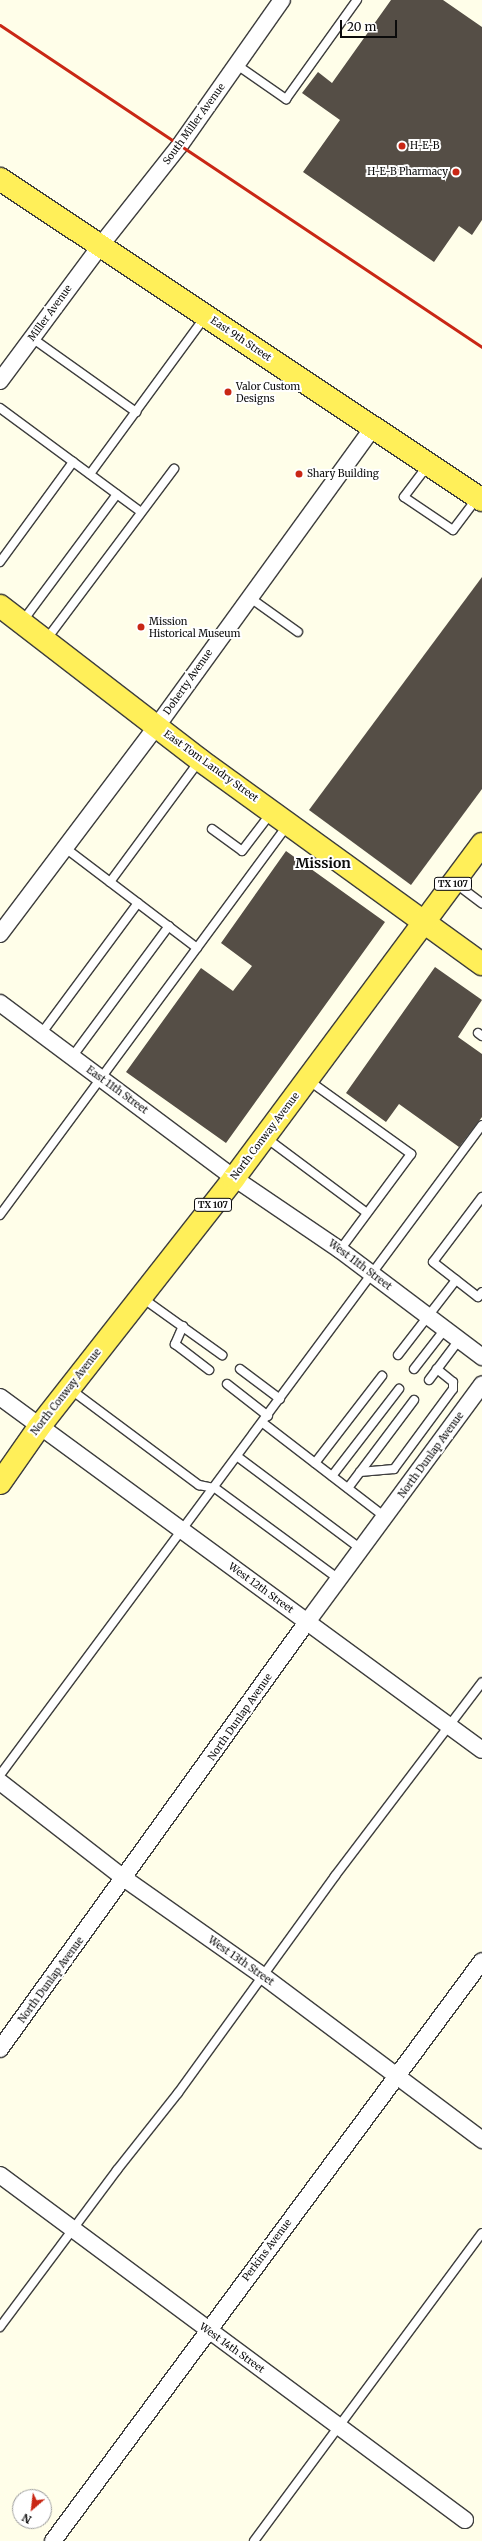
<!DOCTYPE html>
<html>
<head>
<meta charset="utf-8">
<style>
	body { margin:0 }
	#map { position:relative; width:482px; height:2541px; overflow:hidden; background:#fffee9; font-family:Merriweather,serif }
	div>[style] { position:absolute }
	.building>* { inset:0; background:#554e46 }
	.roads { filter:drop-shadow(1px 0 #3e3e3e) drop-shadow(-1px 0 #3e3e3e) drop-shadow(0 1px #3e3e3e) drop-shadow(0 -1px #3e3e3e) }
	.service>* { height:8px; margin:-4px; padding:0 4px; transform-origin:4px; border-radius:4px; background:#fff }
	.minor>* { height:16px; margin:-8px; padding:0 8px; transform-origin:8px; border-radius:8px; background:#fff }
	.primary>* { height:22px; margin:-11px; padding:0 11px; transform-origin:11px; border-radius:11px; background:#ffef59 }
	.rail>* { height:3px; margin:-1.5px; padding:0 1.5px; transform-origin:1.5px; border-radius:1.5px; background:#c92715 }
	.dots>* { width:11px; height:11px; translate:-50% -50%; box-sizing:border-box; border:2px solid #fff; border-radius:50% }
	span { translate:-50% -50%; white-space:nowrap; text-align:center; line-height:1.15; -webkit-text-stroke:4px #fff; paint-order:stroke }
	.shield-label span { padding:1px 3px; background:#fff; border:1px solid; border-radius:3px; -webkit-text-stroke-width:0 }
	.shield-label { font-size:9px; color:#0b0b0b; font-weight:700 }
	.street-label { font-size:10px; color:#0b0b0b }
	.poi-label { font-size:10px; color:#0b0b0b }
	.left { translate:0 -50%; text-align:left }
	.right { translate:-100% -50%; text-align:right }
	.district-label { font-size:14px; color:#0b0b0b; font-weight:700 }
	.north { position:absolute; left:12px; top:2489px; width:40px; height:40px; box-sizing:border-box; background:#fff; border:1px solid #9d9d9d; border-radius:50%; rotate:208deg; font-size:11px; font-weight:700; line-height:16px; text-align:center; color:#0b0b0b }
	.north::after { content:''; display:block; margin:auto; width:14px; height:18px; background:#c92715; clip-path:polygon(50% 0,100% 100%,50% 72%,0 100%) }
	.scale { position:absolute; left:340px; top:20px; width:57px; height:18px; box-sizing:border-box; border:2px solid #0b0b0b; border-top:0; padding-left:5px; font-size:12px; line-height:14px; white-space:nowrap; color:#0b0b0b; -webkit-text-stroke:3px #fff; paint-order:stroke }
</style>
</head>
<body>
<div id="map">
	<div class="building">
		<i style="clip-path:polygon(391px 0,443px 0,482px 27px,482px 220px,472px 235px,459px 226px,434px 262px,303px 172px,340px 120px,302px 93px,318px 72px,332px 83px)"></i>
		<i style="clip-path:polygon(482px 577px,482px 789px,411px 885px,309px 810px)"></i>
		<i style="clip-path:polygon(286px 851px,385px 922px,226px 1143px,126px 1072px,201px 968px,233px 991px,252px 966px,221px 943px)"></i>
		<i style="clip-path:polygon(435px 967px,482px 1000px,458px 1037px,482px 1054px,482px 1117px,459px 1147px,399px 1104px,386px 1122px,346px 1093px)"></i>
	</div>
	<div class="roads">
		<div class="service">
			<i style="left:237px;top:65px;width:60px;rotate:34.8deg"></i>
			<i style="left:286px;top:99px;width:122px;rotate:-54.4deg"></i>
			<i style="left:32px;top:338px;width:128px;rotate:35.4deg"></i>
			<i style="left:0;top:408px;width:175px;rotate:36.4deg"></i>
			<i style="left:428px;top:465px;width:40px;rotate:127deg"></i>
			<i style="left:404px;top:497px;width:59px;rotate:34deg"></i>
			<i style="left:453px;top:530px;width:40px;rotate:-53deg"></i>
			<i style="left:90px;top:474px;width:195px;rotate:-53.8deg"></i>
			<i style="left:0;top:562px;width:124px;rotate:-53.9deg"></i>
			<i style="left:249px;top:597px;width:60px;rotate:35.5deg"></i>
			<i style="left:22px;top:622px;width:159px;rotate:-53.4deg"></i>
			<i style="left:46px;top:640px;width:214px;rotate:-53.2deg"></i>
			<i style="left:212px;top:829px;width:37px;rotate:36deg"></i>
			<i style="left:242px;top:851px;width:48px;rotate:-52.7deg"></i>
			<i style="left:64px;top:847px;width:167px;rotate:37.2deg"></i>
			<i style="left:110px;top:882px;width:152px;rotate:-53.6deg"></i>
			<i style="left:455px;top:883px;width:34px;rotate:37deg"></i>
			<i style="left:478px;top:1033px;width:5px;rotate:37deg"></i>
			<i style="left:41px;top:1034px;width:163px;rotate:-53.5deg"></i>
			<i style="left:72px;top:1057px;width:163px;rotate:-53.5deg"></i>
			<i style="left:308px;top:1080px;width:127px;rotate:35.7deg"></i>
			<i style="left:411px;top:1154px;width:119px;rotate:126.5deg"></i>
			<i style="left:265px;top:1137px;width:127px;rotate:36.7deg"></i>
			<i style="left:482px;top:1197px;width:81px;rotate:127deg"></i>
			<i style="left:433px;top:1262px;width:57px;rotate:37.9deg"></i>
			<i style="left:478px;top:1297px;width:6px;rotate:-51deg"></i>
			<i style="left:0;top:1215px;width:486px;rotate:-53.6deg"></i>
			<i style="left:141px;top:1297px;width:100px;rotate:35.6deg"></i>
			<i style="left:183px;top:1326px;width:20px;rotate:114deg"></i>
			<i style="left:175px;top:1344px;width:43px;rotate:37.4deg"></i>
			<i style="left:398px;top:1355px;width:95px;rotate:-52.3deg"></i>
			<i style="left:240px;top:1369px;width:50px;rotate:36.9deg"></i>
			<i style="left:414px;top:1369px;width:51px;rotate:-52.2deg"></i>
			<i style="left:429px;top:1380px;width:50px;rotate:-53.1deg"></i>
			<i style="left:227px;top:1384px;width:52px;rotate:38deg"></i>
			<i style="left:70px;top:1389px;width:161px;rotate:36.7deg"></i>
			<i style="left:199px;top:1485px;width:16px;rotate:11deg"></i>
			<i style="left:215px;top:1488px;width:154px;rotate:36.3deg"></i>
			<i style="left:263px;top:1423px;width:154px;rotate:37.6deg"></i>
			<i style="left:238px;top:1457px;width:154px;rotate:36.8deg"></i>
			<i style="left:315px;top:1463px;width:110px;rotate:-52.4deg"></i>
			<i style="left:360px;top:1472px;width:34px;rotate:-5deg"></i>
			<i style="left:394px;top:1469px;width:99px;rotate:-53.6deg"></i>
			<i style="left:453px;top:1389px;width:7px;rotate:-90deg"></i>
			<i style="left:453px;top:1382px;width:21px;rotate:-141deg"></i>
			<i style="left:332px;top:1476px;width:110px;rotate:-52.4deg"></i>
			<i style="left:348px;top:1488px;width:110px;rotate:-53.1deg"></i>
			<i style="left:0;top:1775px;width:809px;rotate:-53.44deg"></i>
			<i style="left:0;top:2327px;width:196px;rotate:-53.3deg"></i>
			<i style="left:117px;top:2170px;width:98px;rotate:-51.6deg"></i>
			<i style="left:178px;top:2093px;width:268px;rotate:-54.1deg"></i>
			<i style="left:335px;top:1876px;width:243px;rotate:-52.8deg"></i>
			<i style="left:254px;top:2541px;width:383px;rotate:-53.5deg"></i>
		</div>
		<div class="minor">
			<i style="left:0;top:381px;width:169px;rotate:-53.4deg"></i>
			<i style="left:101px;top:245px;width:127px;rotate:-51.7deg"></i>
			<i style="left:180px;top:145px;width:177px;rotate:-54.9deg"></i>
			<i style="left:0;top:934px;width:261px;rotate:-53deg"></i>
			<i style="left:157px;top:726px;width:368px;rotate:-54.1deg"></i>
			<i style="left:0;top:1003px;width:292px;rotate:36.8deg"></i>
			<i style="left:234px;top:1178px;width:128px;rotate:34.2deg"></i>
			<i style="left:340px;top:1250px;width:178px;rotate:37deg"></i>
			<i style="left:0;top:1397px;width:597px;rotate:36.22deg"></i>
			<i style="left:0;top:1782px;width:158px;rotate:37.8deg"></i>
			<i style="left:125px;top:1879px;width:169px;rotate:35.1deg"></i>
			<i style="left:263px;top:1976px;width:274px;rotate:36.8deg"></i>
			<i style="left:0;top:2049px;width:526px;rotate:-54.29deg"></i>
			<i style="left:307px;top:1622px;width:295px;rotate:-53.6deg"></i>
			<i style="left:0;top:2175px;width:579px;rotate:36.57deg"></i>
			<i style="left:53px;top:2541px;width:721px;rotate:-53.51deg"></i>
		</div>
		<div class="primary">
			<i style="left:0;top:179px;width:579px;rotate:33.66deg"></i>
			<i style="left:0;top:606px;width:252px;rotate:37.6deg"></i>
			<i style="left:200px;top:760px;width:348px;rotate:35.9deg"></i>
			<i style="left:0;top:1483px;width:68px;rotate:-55.1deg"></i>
			<i style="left:39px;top:1427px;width:316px;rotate:-51.9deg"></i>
			<i style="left:234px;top:1178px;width:416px;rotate:-53.4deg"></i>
		</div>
	</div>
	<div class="rail">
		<i style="left:0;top:25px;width:580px;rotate:33.74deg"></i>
	</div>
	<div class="dots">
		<i style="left:402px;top:146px;background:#c92715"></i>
		<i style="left:456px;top:172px;background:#c92715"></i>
		<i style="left:228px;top:392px;background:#c92715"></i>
		<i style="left:299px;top:474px;background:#c92715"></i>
		<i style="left:141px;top:627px;background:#c92715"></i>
	</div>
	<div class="shield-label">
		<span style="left:453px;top:884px">TX 107</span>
		<span style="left:213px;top:1205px">TX 107</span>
	</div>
	<div class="street-label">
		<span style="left:194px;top:124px;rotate:-54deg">South Miller Avenue</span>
		<span style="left:50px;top:313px;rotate:-54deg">Miller Avenue</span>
		<span style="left:241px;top:339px;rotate:34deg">East 9th Street</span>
		<span style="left:188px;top:682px;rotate:-55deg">Doherty Avenue</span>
		<span style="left:211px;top:766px;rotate:36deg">East Tom Landry Street</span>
		<span style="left:117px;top:1090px;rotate:36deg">East 11th Street</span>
		<span style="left:265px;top:1136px;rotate:-53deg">North Conway Avenue</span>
		<span style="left:360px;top:1265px;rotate:37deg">West 11th Street</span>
		<span style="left:66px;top:1392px;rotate:-52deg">North Conway Avenue</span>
		<span style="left:431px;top:1455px;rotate:-54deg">North Dunlap Avenue</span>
		<span style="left:261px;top:1588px;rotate:36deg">West 12th Street</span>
		<span style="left:240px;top:1717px;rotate:-55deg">North Dunlap Avenue</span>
		<span style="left:241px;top:1961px;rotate:35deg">West 13th Street</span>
		<span style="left:51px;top:1980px;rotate:-54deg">North Dunlap Avenue</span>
		<span style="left:267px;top:2250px;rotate:-53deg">Perkins Avenue</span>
		<span style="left:232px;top:2348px;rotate:36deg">West 14th Street</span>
	</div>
	<div class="poi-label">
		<span class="left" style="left:410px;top:146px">H-E-B</span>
		<span class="right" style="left:448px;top:172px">H-E-B Pharmacy</span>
		<span class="left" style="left:236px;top:392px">Valor Custom<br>Designs</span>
		<span class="left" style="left:307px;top:474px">Shary Building</span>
		<span class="left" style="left:149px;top:627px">Mission<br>Historical Museum</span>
	</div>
	<div class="district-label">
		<span style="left:323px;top:863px">Mission</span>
	</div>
	<div class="north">N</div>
	<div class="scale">20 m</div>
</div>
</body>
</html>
